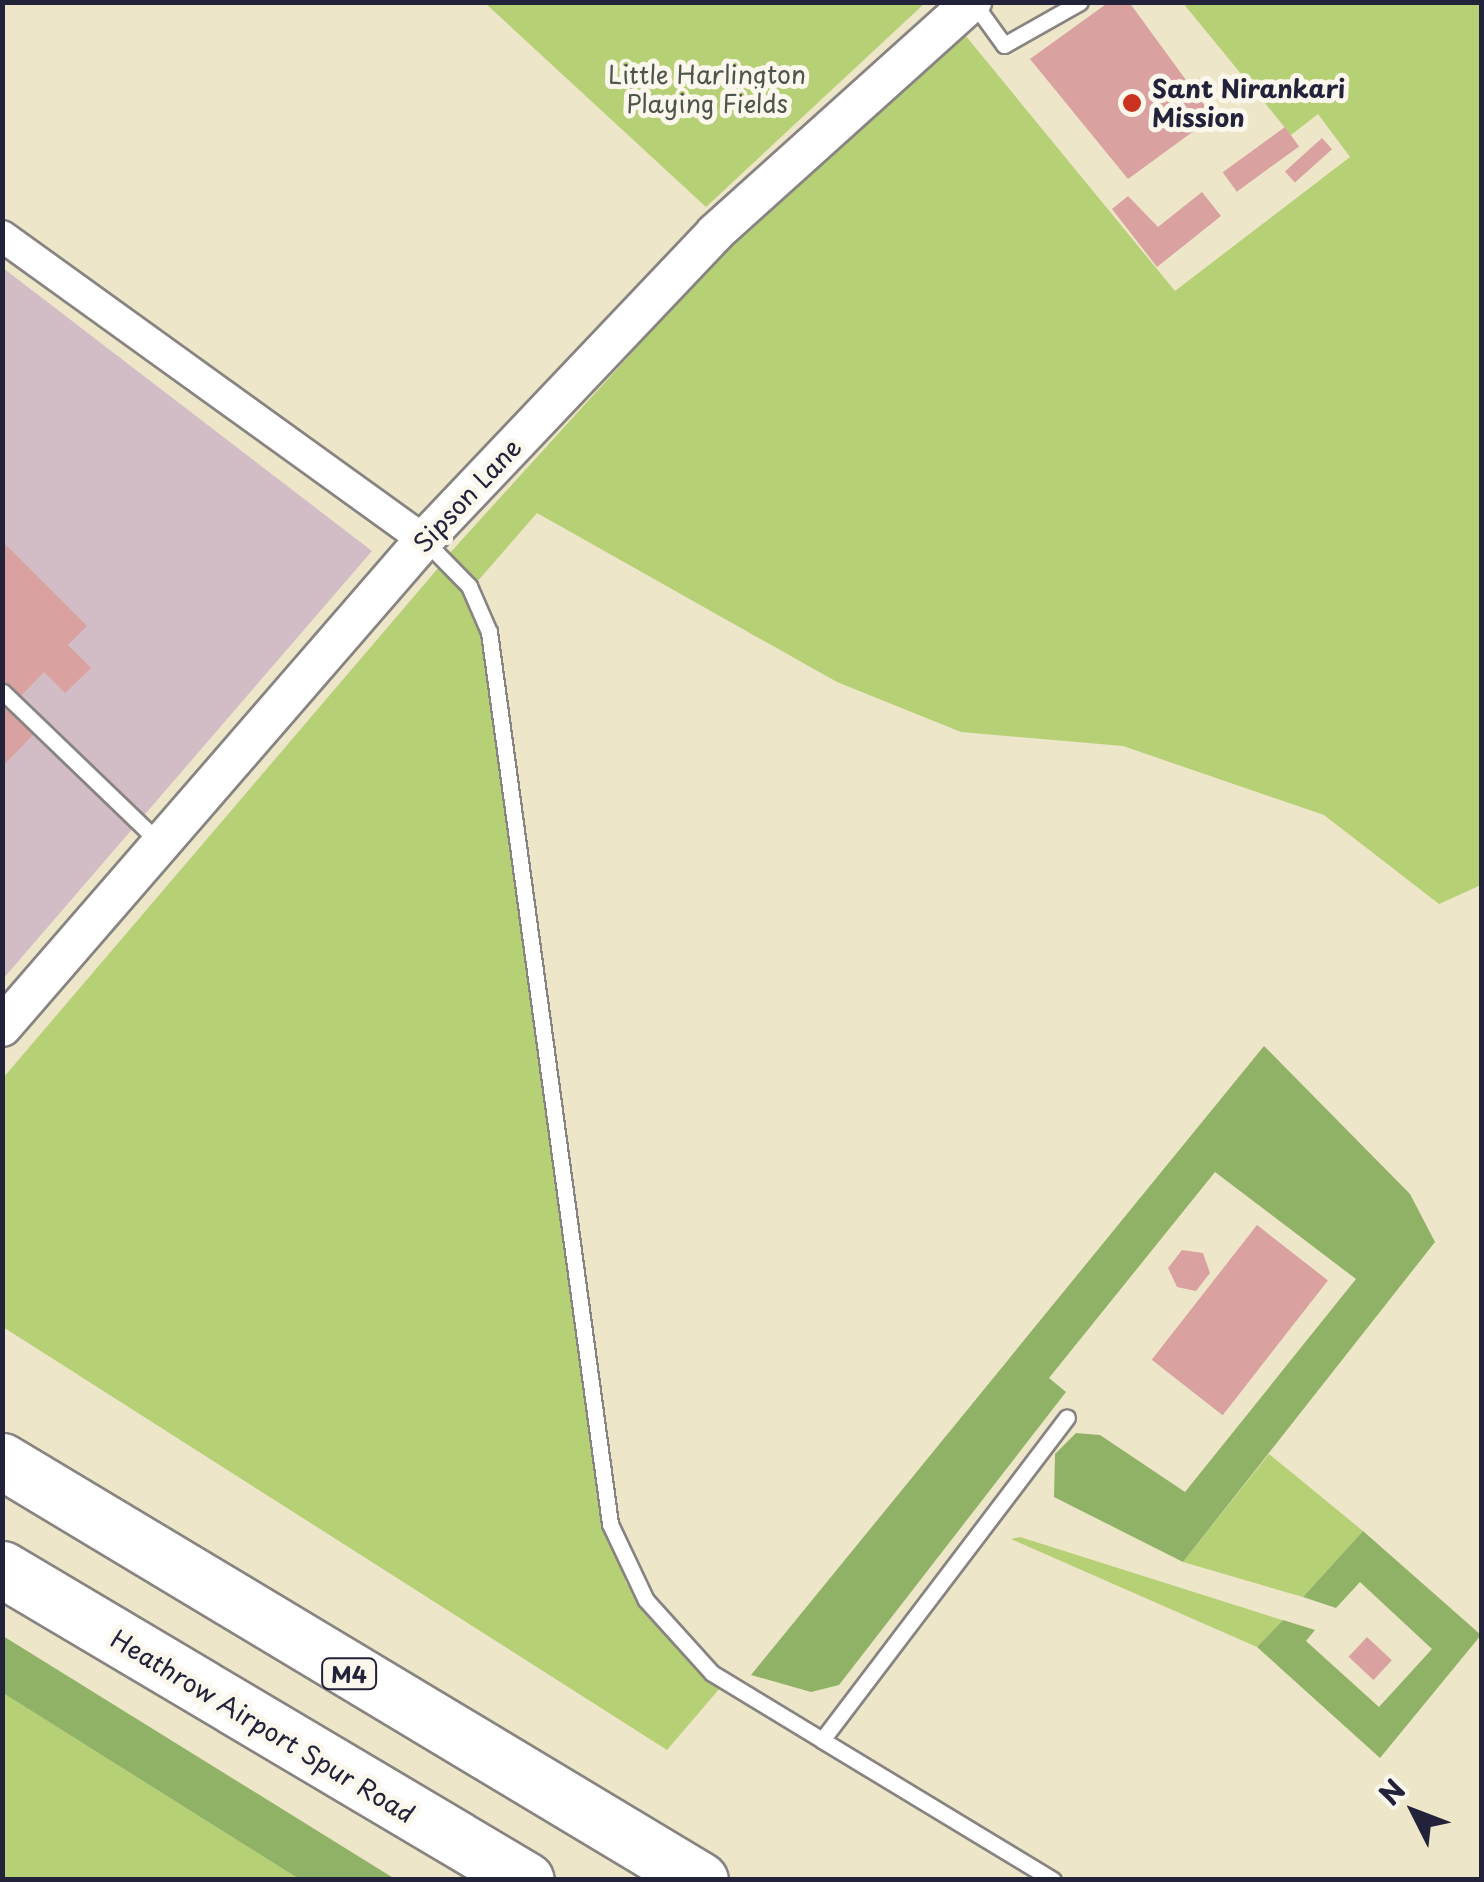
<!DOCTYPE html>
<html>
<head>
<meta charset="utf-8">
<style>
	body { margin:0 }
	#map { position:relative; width:1484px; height:1882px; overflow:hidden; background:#eee6c9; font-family:"Playpen Sans",sans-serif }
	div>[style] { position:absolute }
	.industrial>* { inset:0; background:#d2bdc6 }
	.green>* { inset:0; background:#b6d075 }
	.forest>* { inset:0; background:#90b266 }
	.building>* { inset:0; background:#d9a1a0; transform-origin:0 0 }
	.roads { filter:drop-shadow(2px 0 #888482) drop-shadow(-2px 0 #888482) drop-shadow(0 2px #888482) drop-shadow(0 -2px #888482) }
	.service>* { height:15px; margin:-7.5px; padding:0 7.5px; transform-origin:7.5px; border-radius:7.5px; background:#fff }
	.minor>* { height:30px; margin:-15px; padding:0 15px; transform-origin:15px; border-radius:15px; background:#fff }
	.tertiary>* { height:38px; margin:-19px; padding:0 19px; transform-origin:19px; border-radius:19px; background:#fff }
	.motorway>* { height:55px; margin:-27.5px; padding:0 27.5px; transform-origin:27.5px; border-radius:27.5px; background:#fff }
	.dots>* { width:28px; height:28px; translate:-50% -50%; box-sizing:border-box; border:5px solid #fbf7ec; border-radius:50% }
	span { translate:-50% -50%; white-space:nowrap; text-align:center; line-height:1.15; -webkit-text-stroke:10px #fbf7ec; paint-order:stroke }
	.shield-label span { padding:2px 8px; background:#fbf7ec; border:2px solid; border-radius:8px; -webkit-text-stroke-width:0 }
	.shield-label { font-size:22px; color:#22223b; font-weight:700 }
	.park-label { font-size:25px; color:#4e564c }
	.poi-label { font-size:25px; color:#22223b; font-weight:700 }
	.left { translate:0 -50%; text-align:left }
	.street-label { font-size:25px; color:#22223b }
	.frame { position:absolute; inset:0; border:5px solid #22223b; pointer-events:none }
	.north { position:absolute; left:1364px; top:1762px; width:100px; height:100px; -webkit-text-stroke:8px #fbf7ec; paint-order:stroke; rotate:312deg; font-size:28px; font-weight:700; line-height:40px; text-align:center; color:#22223b }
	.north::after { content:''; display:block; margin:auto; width:35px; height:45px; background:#22223b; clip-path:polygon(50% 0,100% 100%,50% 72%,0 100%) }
</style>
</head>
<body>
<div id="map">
	<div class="industrial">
		<i style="clip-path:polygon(3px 268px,372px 551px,3px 979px)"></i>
	</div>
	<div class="green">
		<i style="clip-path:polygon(485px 3px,925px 3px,706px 207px)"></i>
		<i style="clip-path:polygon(1183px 3px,1481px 3px,1481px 885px,1439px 904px,1324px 815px,1123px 746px,961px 732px,837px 682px,537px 513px,476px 583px,449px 554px,735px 239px,965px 35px,1175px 291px,1350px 157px,1318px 114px,1291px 135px)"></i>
		<i style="clip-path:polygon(445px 560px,478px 603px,585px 1360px,626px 1583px,720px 1688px,667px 1750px,3px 1327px,3px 1078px)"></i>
		<i style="clip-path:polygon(1269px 1454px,1363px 1531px,1303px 1597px,1183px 1562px)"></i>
		<i style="clip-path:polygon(1020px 1537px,1282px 1620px,1283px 1620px,1257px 1647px,1011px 1539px)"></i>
		<i style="clip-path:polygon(3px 1693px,299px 1879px,3px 1879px)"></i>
	</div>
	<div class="forest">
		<i style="clip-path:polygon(1264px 1046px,1410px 1194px,1435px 1242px,1183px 1562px,1054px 1497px,1055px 1454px,1076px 1433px,1100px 1435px,1185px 1492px,1356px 1279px,1215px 1172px,1049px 1378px,1066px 1392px,839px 1685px,811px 1692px,751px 1675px)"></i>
		<i style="clip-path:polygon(1363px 1531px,1481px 1635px,1380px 1758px,1257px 1647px,1283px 1620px,1315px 1630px,1306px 1641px,1379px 1707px,1432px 1649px,1360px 1582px,1336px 1608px,1303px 1597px)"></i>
		<i style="clip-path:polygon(3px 1636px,395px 1879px,299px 1879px,3px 1693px)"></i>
	</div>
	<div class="building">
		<i style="clip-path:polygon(1109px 2px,1129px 2px,1213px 117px,1128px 179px,1030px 59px)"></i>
		<i style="left:1285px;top:127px;width:24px;height:77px;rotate:54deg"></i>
		<i style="left:1322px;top:138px;width:15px;height:50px;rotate:48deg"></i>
		<i style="clip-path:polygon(1202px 192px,1221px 216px,1157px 267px,1112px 209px,1128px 196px,1158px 227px)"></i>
		<i style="clip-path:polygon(2px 541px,87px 626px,68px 645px,91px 668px,65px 693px,44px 672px,19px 698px,2px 681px)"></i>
		<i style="clip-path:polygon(5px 708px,33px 735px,2px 767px,2px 710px)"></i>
		<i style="left:1257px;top:1225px;width:90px;height:171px;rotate:38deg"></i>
		<i style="clip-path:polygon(1182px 1250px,1203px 1253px,1210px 1273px,1196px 1291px,1177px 1287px,1168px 1268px)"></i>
		<i style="left:1367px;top:1637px;width:34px;height:27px;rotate:43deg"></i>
	</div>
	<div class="roads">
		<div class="service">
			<i style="left:973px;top:2px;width:53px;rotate:54.2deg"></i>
			<i style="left:1004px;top:45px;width:87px;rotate:-29.5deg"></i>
			<i style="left:425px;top:541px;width:63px;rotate:45.6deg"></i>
			<i style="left:469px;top:586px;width:50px;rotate:66.5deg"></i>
			<i style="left:489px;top:632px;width:900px;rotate:82.27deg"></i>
			<i style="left:610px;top:1524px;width:84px;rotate:64.7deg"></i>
			<i style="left:646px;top:1600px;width:98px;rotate:47.9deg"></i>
			<i style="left:712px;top:1673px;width:129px;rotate:31.3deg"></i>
			<i style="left:822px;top:1740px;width:405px;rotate:-52.8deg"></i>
			<i style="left:3px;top:692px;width:218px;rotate:43.9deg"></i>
			<i style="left:822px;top:1740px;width:270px;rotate:31.2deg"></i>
		</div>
		<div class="minor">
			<i style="left:2px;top:236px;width:520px;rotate:35.77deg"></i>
		</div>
		<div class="tertiary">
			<i style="left:2px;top:1027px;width:644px;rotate:-49.09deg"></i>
			<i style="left:424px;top:540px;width:423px;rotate:-46.5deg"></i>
			<i style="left:715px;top:233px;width:346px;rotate:-42deg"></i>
		</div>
		<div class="motorway">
			<i style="left:2px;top:1461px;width:814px;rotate:30.98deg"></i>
			<i style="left:2px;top:1569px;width:609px;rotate:30.69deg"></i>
		</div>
	</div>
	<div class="dots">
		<i style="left:1132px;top:103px;background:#c8321e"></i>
	</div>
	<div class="shield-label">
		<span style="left:349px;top:1674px">M4</span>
	</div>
	<div class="park-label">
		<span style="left:707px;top:89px">Little Harlington<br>Playing Fields</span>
	</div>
	<div class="poi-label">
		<span class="left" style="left:1152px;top:103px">Sant Nirankari<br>Mission</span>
	</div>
	<div class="street-label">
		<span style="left:467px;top:495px;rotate:-47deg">Sipson Lane</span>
		<span style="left:263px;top:1726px;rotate:31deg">Heathrow Airport Spur Road</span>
	</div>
	<div class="frame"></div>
	<div class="north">N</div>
</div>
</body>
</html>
